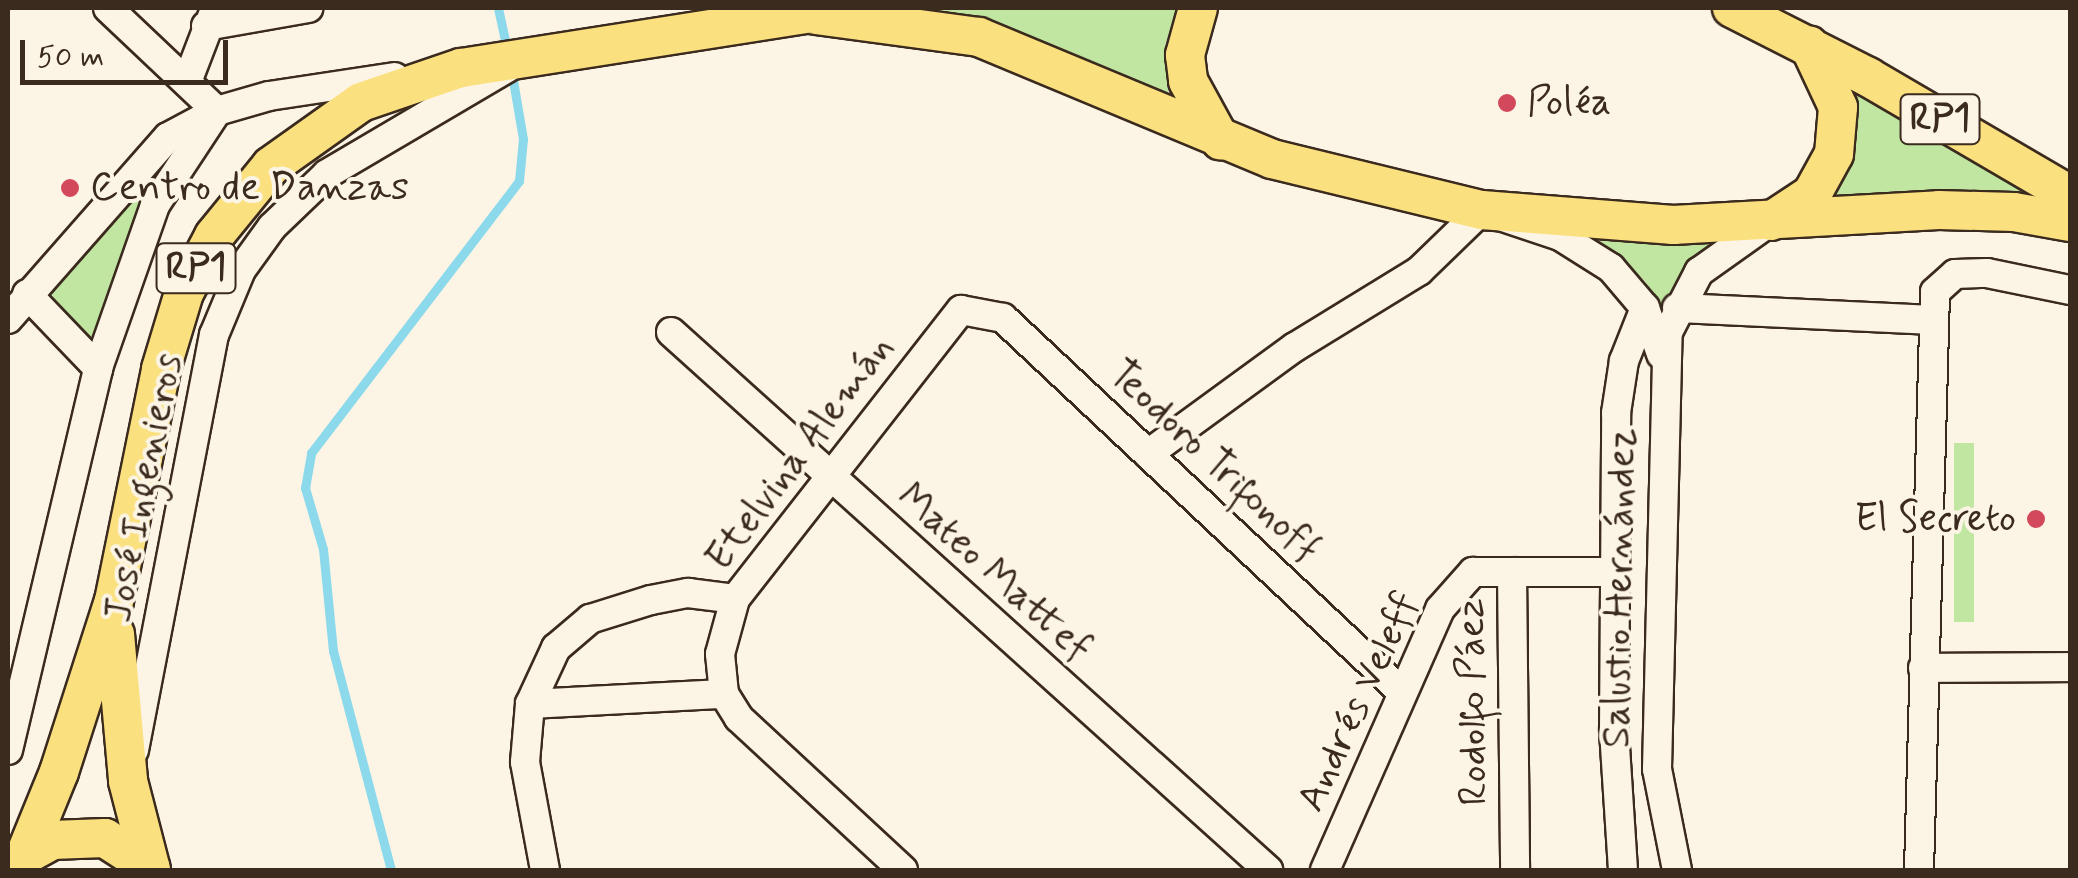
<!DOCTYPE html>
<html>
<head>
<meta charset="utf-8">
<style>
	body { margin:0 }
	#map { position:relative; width:2078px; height:878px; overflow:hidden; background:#fcf5e5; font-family:Mynerve,sans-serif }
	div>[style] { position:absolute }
	.green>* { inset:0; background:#c0e6a1; transform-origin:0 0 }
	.stream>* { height:9px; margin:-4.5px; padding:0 4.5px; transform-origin:4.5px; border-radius:4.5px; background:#8cd9ec }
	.roads { filter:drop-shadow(2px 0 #3b2a1e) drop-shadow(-2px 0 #3b2a1e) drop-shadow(0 2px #3b2a1e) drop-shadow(0 -2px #3b2a1e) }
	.minor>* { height:28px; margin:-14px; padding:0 14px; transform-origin:14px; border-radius:14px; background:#fcf5e5 }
	.major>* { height:38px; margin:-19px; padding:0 19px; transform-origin:19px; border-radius:19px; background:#fbe080 }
	.dots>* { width:28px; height:28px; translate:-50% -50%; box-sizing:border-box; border:5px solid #fcf5e5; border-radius:50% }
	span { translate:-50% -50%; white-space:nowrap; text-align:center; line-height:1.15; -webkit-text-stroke:8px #fcf5e5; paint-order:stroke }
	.shield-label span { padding:2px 8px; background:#fcf5e5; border:2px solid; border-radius:8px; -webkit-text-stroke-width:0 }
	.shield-label { font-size:38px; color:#3b2a1e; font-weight:700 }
	.poi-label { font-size:40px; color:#3b2a1e }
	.left { translate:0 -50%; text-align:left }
	.right { translate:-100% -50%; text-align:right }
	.street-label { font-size:40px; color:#3b2a1e }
	.frame { position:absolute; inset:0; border:10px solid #3b2a1e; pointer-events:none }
	.scale { position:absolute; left:20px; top:40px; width:208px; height:45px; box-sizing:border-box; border:5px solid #3b2a1e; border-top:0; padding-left:12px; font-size:30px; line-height:35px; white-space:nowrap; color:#3b2a1e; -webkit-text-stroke:8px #fcf5e5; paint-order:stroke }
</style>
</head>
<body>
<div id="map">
	<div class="green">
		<i style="clip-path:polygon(854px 8px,1179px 8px,1165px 45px,1169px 104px)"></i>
		<i style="clip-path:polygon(1834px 77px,2070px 210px,1825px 207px)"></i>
		<i style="clip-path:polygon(130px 197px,142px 204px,97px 336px,85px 340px,50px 292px)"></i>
		<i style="clip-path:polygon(1599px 240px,1656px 242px,1719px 242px,1684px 270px,1660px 308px,1645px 281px)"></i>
		<i style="left:1954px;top:443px;width:20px;height:179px"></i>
	</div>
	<div class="stream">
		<i style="left:498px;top:8px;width:47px;rotate:77.7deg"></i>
		<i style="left:391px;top:870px;width:227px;rotate:-104.8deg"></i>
		<i style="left:333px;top:651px;width:102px;rotate:-95.6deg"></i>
		<i style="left:323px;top:549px;width:64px;rotate:-106.4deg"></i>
		<i style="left:305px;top:488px;width:36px;rotate:-80deg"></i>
		<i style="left:311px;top:453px;width:342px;rotate:-52.6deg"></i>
		<i style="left:519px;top:181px;width:42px;rotate:-84.6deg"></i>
		<i style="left:523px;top:139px;width:71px;rotate:-99.7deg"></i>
	</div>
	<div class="roads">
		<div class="minor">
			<i style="left:108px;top:8px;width:150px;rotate:43.4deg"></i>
			<i style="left:206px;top:26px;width:104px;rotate:-10deg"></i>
			<i style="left:187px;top:82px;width:78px;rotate:-69deg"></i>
			<i style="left:27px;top:294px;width:103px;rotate:46.2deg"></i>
			<i style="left:1677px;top:308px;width:253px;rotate:2.7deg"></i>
			<i style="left:8px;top:319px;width:242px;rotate:-48.7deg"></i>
			<i style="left:168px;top:137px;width:55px;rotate:-28deg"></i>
			<i style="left:217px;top:111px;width:54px;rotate:-16.1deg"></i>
			<i style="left:269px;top:96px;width:127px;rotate:-8.6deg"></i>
			<i style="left:671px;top:332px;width:804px;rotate:42.02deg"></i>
			<i style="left:1148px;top:454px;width:182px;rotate:-36.1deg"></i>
			<i style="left:1295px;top:347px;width:145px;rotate:-31.5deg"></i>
			<i style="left:1419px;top:271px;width:88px;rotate:-44.1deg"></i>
			<i style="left:1482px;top:210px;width:82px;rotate:18.4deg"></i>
			<i style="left:1560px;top:236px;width:60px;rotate:32.1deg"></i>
			<i style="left:1611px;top:268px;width:52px;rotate:49.6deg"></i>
			<i style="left:1645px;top:308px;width:49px;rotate:70.8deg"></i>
			<i style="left:1512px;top:572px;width:103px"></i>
			<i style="left:1923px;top:668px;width:147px;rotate:-0.4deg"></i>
			<i style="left:530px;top:704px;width:194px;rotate:-3deg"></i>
			<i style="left:8px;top:750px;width:392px;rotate:-76.7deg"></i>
			<i style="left:98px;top:368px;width:173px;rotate:-70.7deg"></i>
			<i style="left:155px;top:205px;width:113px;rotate:-56.6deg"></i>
			<i style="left:134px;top:750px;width:423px;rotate:-79.1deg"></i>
			<i style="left:214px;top:335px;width:70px;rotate:-67.4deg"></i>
			<i style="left:241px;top:270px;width:53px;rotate:-54.2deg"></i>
			<i style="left:272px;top:227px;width:76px;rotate:-43.9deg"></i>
			<i style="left:327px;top:174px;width:209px;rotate:-30.5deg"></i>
			<i style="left:545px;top:870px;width:110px;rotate:-100.5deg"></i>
			<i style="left:525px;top:762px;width:58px;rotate:-85.1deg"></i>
			<i style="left:530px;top:704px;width:62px;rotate:-65.1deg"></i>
			<i style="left:556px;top:648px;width:45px;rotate:-40.5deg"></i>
			<i style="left:590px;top:619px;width:64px;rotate:-17.3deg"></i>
			<i style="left:651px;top:600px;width:38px;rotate:-11deg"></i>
			<i style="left:688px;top:593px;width:47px;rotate:7.3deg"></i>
			<i style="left:903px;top:870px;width:224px;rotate:-137.2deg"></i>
			<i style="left:739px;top:718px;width:28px;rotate:-122deg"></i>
			<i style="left:724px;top:694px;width:40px;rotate:-95.7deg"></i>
			<i style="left:720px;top:654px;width:57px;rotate:-74.7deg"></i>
			<i style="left:735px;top:599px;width:367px;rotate:-52deg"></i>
			<i style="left:961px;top:310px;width:43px;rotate:10.8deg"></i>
			<i style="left:1003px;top:318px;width:547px;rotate:43.15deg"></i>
			<i style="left:1325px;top:870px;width:285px;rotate:-66.2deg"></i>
			<i style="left:1440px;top:609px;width:50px;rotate:-48.3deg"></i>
			<i style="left:1473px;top:572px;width:39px"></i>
			<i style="left:1512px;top:572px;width:298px;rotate:89.4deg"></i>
			<i style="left:1623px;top:870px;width:141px;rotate:-93.7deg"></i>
			<i style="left:1614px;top:729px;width:316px;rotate:-89.6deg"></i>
			<i style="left:1616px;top:413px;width:53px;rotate:-81.3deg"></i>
			<i style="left:1624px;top:361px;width:57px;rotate:-68.4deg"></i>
			<i style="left:1677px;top:870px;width:103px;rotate:-101.2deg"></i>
			<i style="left:1657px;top:769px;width:437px;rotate:-88.6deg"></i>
			<i style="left:1668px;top:332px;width:68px;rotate:-62.7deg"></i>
			<i style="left:1699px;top:272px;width:85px;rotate:-35.4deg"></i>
			<i style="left:1919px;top:870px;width:578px;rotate:-88.41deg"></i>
			<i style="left:1935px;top:292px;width:27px;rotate:-42deg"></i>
			<i style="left:1955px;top:274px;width:32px;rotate:-2deg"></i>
			<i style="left:1987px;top:273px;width:85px;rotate:11.6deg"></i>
		</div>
		<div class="major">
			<i style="left:1198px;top:8px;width:49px;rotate:105.5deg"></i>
			<i style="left:1185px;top:55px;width:26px;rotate:83deg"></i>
			<i style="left:1188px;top:81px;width:68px;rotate:61.2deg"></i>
			<i style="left:1732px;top:8px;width:153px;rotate:26.9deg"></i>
			<i style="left:1868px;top:77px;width:234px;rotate:30.3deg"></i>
			<i style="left:816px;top:15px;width:164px;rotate:7.7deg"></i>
			<i style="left:979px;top:37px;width:317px;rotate:22.6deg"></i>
			<i style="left:1272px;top:159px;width:216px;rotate:13.7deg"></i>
			<i style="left:1482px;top:210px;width:192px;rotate:4.5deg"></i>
			<i style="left:1673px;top:225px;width:266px;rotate:-3.2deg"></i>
			<i style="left:1939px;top:210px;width:75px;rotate:1.5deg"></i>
			<i style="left:2014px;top:212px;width:57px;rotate:10.1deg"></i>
			<i style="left:1771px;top:221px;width:49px;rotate:-33.4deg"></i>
			<i style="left:1812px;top:194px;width:46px;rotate:-61.2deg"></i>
			<i style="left:1834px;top:154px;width:47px;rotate:-85.1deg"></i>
			<i style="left:1838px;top:107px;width:68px;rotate:-115.1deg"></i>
			<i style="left:115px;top:634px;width:148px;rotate:84.9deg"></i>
			<i style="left:128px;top:781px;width:92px;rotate:75.5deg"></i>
			<i style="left:29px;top:853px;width:26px;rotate:-29deg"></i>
			<i style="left:52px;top:840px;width:53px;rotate:-2.2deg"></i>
			<i style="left:105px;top:838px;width:54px;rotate:32.8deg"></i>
			<i style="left:19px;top:870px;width:106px;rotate:-67.8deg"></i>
			<i style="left:59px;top:772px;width:180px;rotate:-72.2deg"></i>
			<i style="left:114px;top:601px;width:237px;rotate:-78.5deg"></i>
			<i style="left:161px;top:369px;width:79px;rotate:-73.2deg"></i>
			<i style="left:184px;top:293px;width:64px;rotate:-62.2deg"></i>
			<i style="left:214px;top:236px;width:90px;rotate:-50.8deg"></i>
			<i style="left:271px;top:166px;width:110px;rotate:-35.4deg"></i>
			<i style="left:361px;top:102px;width:106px;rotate:-18.8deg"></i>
			<i style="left:461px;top:68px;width:388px;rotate:-8.9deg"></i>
		</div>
	</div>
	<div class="dots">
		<i style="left:1507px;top:103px;background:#d1495b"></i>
		<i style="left:70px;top:188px;background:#d1495b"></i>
		<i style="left:2036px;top:519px;background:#d1495b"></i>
	</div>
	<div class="shield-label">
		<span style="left:1940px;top:119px">RP1</span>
		<span style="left:196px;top:268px">RP1</span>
	</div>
	<div class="poi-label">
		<span class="left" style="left:1527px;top:103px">Poléa</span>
		<span class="left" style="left:90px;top:188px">Centro de Danzas</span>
		<span class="right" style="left:2016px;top:519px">El Secreto</span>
	</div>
	<div class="street-label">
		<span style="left:800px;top:453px;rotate:-53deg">Etelvina Alemán</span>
		<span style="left:1214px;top:461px;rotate:43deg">Teodoro Trifonoff</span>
		<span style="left:144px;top:488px;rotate:-79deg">José Ingenieros</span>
		<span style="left:994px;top:573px;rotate:42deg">Mateo Mattef</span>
		<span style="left:1620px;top:588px;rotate:-89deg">Salustio Hernández</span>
		<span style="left:1359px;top:702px;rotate:-65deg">Andrés Veleff</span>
		<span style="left:1473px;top:702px;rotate:-91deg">Rodolfo Páez</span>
	</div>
	<div class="frame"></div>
	<div class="scale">50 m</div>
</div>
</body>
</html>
